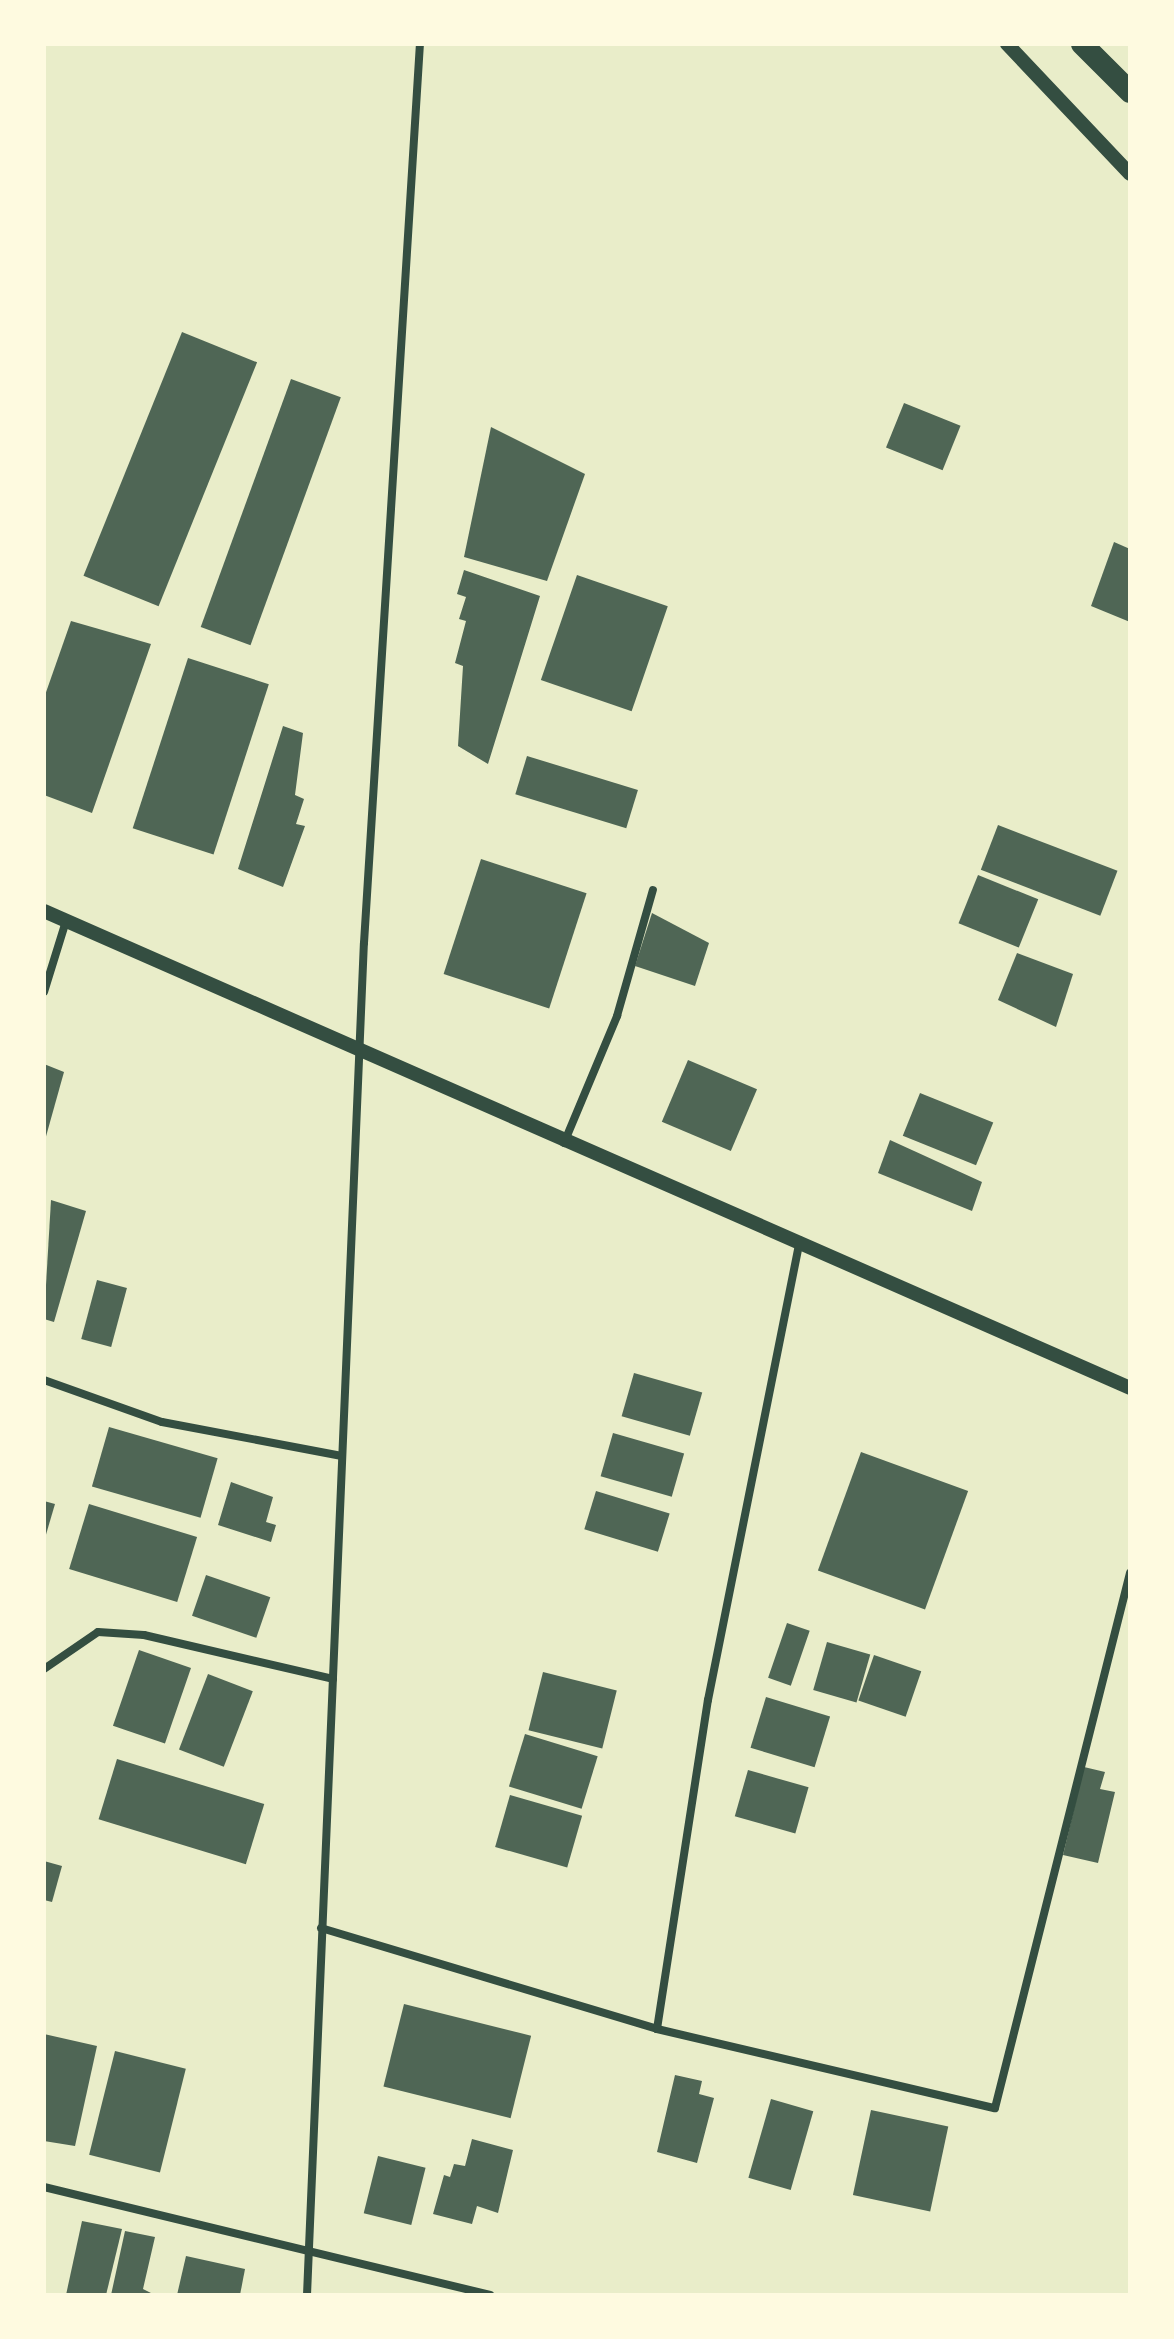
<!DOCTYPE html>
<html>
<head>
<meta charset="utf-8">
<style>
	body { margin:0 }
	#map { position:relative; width:1174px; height:2339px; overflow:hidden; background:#e9edc9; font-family:Arial,sans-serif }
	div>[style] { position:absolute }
	.building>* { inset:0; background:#4f6655; transform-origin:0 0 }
	.minor>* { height:8px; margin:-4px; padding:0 4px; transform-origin:4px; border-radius:4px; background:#344e41 }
	.tertiary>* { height:14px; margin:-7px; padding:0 7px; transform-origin:7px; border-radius:7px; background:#344e41 }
	.trunk>* { height:22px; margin:-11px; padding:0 11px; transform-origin:11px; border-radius:11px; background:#344e41 }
	span { translate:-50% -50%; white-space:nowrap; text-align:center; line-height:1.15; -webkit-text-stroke:8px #fefae0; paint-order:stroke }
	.frame { position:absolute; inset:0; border:46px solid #fefae0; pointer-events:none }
</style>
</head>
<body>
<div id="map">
	<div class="building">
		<i style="left:182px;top:332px;width:81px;height:263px;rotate:22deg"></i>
		<i style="left:291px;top:379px;width:53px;height:264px;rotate:20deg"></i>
		<i style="left:904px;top:403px;width:61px;height:48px;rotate:22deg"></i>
		<i style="clip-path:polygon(491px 427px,585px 474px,547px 581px,464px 557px)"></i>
		<i style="clip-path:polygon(1114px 542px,1130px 549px,1130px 622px,1091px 606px)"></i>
		<i style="clip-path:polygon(464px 570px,540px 596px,488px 764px,458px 746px,463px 666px,455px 663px,466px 621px,459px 619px,466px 597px,457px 594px)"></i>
		<i style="left:577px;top:575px;width:96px;height:111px;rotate:19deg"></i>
		<i style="clip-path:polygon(71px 621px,151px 644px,92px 813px,44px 795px,44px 698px)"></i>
		<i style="left:188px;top:658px;width:85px;height:179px;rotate:18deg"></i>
		<i style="clip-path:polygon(283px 726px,303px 733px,295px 795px,304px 799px,296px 824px,305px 826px,283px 887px,238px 869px)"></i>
		<i style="left:527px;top:756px;width:116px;height:40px;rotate:17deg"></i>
		<i style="left:998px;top:825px;width:128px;height:48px;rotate:21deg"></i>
		<i style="left:481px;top:859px;width:111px;height:121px;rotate:18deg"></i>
		<i style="left:978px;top:875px;width:65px;height:52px;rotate:22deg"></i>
		<i style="clip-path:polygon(652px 913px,709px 943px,695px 986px,635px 966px)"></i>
		<i style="clip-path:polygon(1017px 953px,1073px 974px,1056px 1027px,998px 1000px)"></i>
		<i style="left:688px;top:1060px;width:75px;height:67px;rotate:23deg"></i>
		<i style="clip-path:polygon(44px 1064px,64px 1072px,45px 1140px,44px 1140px)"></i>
		<i style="left:920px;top:1093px;width:79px;height:46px;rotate:22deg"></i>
		<i style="clip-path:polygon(890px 1140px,982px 1182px,972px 1211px,878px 1173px)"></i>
		<i style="clip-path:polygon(51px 1200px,86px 1211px,54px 1322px,44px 1319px)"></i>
		<i style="left:97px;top:1280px;width:31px;height:61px;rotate:15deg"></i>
		<i style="left:634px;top:1373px;width:71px;height:45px;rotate:16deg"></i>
		<i style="left:109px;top:1427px;width:113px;height:62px;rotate:16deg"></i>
		<i style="left:613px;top:1433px;width:74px;height:45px;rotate:16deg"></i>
		<i style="left:861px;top:1452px;width:114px;height:126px;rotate:20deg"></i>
		<i style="clip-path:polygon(231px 1482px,273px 1497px,266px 1522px,276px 1525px,271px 1542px,218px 1525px)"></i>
		<i style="left:596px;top:1491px;width:77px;height:40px;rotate:17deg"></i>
		<i style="clip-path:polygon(44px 1501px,55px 1504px,45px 1538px,44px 1538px)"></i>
		<i style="left:89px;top:1504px;width:113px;height:68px;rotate:17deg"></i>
		<i style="left:206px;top:1575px;width:68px;height:43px;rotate:19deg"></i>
		<i style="left:787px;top:1623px;width:24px;height:58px;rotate:19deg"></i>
		<i style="left:827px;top:1642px;width:45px;height:50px;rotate:16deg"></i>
		<i style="left:139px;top:1650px;width:55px;height:80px;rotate:19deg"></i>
		<i style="left:874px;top:1655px;width:50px;height:48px;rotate:19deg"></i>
		<i style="left:543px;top:1672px;width:76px;height:60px;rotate:14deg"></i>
		<i style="left:208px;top:1674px;width:48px;height:81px;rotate:21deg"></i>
		<i style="left:766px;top:1697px;width:67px;height:53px;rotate:17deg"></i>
		<i style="left:525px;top:1734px;width:76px;height:55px;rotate:17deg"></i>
		<i style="left:117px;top:1759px;width:154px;height:63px;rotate:17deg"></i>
		<i style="clip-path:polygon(1084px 1767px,1105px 1772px,1100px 1789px,1115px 1792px,1098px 1863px,1063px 1855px)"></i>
		<i style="left:748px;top:1770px;width:63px;height:48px;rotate:16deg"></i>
		<i style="left:510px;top:1795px;width:75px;height:54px;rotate:16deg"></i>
		<i style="clip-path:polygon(44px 1861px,62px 1866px,52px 1902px,44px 1900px)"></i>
		<i style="left:404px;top:2004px;width:131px;height:85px;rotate:14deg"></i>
		<i style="clip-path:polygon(44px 2034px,97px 2046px,75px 2146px,44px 2141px)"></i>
		<i style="left:115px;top:2051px;width:73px;height:107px;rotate:14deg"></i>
		<i style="clip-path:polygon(675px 2075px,702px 2081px,699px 2094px,714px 2098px,697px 2163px,657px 2152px)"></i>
		<i style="left:771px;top:2099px;width:44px;height:82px;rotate:16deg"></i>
		<i style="left:871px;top:2110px;width:79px;height:87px;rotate:12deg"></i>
		<i style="clip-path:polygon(472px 2139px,513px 2150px,498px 2213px,477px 2206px,472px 2224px,433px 2214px,444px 2175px,450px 2177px,454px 2164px,465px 2166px)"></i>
		<i style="left:378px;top:2156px;width:49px;height:59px;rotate:14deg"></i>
		<i style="clip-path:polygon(82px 2221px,122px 2229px,106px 2295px,66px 2295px)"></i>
		<i style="clip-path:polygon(125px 2231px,155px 2237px,143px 2289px,155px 2295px,111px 2295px)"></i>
		<i style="clip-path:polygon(186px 2256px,245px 2269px,240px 2295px,177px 2295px)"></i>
	</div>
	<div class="minor">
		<i style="left:44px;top:992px;width:74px;rotate:-72.8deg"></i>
		<i style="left:564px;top:1143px;width:138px;rotate:-67.3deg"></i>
		<i style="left:617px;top:1016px;width:131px;rotate:-74.1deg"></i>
		<i style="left:44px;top:1380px;width:125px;rotate:19.6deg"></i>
		<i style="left:162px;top:1422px;width:183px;rotate:10.7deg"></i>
		<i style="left:44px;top:1669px;width:65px;rotate:-34.4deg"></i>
		<i style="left:98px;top:1632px;width:46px;rotate:3.7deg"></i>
		<i style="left:144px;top:1635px;width:194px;rotate:13.1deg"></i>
		<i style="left:321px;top:1928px;width:351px;rotate:16.7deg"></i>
		<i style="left:657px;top:2029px;width:347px;rotate:13.2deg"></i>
		<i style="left:995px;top:2108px;width:552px;rotate:-75.84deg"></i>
		<i style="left:657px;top:2029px;width:333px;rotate:-81.2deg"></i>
		<i style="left:708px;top:1700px;width:469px;rotate:-78.7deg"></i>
		<i style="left:44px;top:2187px;width:459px;rotate:13.6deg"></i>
		<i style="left:307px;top:2295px;width:1353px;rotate:-87.59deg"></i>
		<i style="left:364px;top:943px;width:901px;rotate:-86.44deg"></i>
	</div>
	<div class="tertiary">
		<i style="left:1007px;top:44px;width:179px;rotate:46.6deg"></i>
		<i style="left:44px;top:911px;width:1186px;rotate:23.71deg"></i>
	</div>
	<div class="trunk">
		<i style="left:1082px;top:44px;width:68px;rotate:45deg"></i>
	</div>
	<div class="frame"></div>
</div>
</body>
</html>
